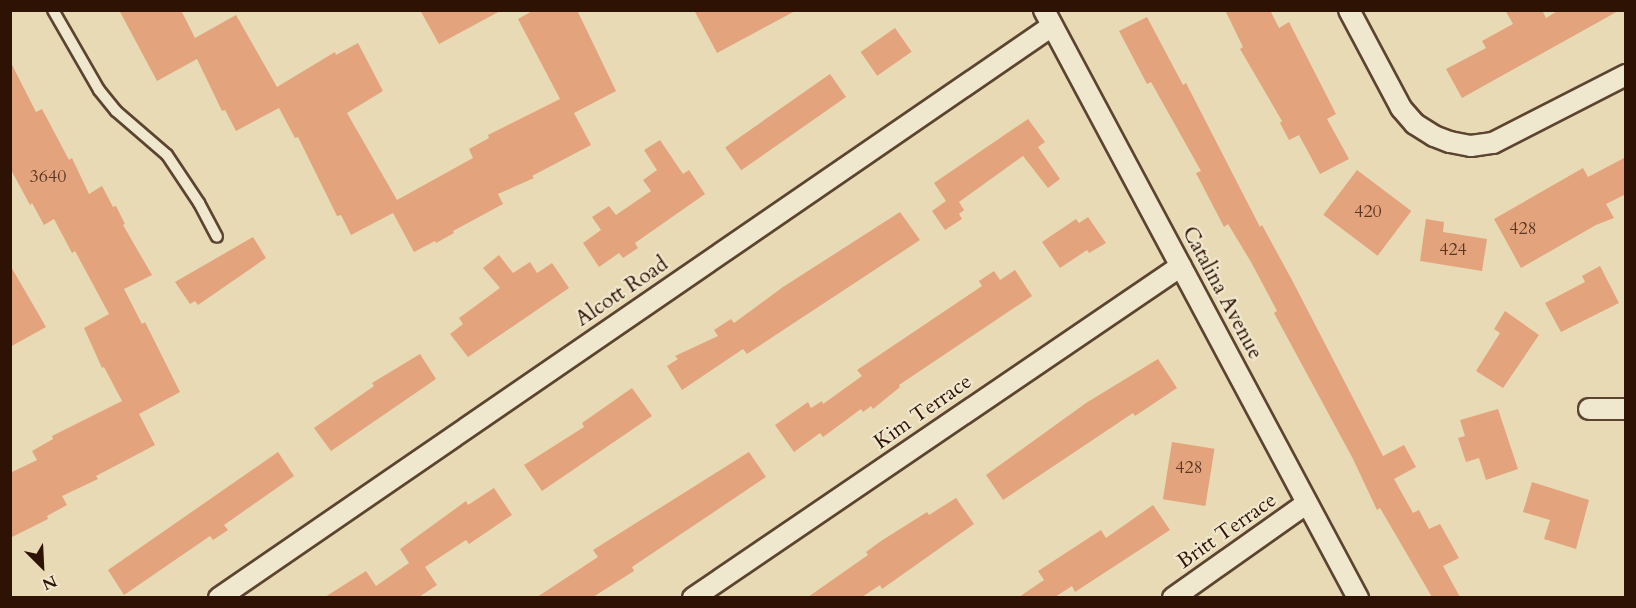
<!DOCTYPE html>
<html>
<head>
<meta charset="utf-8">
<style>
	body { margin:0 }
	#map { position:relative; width:1636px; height:608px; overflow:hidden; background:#e8dab5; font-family:Cardo,serif }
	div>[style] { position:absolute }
	.building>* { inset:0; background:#e3a47d; transform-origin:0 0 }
	.roads { filter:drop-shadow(2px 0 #5c4430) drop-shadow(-2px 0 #5c4430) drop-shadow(0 2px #5c4430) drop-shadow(0 -2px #5c4430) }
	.service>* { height:10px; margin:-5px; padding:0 5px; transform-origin:5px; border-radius:5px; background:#f0e7cf }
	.minor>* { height:20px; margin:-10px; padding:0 10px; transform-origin:10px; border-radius:10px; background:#f0e7cf }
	span { translate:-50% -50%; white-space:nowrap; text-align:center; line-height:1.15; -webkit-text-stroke:4.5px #f0e7cf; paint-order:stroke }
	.number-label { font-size:18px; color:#5b3622 }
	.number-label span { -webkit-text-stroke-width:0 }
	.street-label { font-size:21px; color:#2e1203 }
	.frame { position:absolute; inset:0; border:12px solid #2e1203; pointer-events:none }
	.north { position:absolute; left:12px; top:536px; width:60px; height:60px; -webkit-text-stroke:4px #f0e7cf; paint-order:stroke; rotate:156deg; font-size:16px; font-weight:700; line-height:24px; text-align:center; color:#2e1203 }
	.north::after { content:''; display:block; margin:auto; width:21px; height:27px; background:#2e1203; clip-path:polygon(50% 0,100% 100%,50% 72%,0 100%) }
</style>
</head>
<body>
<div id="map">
	<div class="building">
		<i style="clip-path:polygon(119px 10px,181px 10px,195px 38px,236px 15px,277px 87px,335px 52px,336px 55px,358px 43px,383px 91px,347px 113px,397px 200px,473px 158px,469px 149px,489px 138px,488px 135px,560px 99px,518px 19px,534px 10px,577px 10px,616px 91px,574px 113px,591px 145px,532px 176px,534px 178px,498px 194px,503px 204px,453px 231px,454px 233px,436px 243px,435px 241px,414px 252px,393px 213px,351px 235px,341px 215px,337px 216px,298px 137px,295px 138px,279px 108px,236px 131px,225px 110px,222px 111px,197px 59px,157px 81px)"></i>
		<i style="clip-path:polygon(420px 10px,502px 10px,439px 44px)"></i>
		<i style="clip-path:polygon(694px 10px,797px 10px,717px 53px)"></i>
		<i style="clip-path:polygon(1225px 10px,1270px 10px,1279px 28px,1289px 22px,1336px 114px,1327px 119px,1349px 159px,1320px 174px,1299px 135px,1289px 140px,1280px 123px,1282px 121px,1240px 49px,1243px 47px)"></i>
		<i style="clip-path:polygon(1505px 10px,1542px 10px,1546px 18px,1559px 10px,1620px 10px,1462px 98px,1446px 69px,1486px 48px,1482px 41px,1513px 24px)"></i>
		<i style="clip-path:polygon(1147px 17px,1183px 85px,1186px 83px,1260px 227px,1262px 225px,1292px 280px,1383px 456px,1404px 445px,1416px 467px,1394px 479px,1413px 513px,1419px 510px,1429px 529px,1440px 524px,1459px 558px,1443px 566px,1460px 597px,1432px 597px,1380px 508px,1377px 510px,1353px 459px,1274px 313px,1277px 311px,1251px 262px,1228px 224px,1224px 227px,1196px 173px,1201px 171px,1151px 82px,1147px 84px,1119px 31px)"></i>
		<i style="left:895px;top:28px;width:29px;height:42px;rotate:55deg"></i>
		<i style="clip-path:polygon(10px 61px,36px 112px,42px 109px,69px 160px,72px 158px,89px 194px,102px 186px,113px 207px,116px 206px,125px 224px,123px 225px,152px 275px,124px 289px,142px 324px,145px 322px,180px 392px,139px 414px,155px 445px,96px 476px,98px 479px,62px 496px,67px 505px,47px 516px,48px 519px,10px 538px,10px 473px,37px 460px,32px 451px,53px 439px,52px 436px,122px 401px,104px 367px,102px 368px,84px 328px,109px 314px,75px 251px,72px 253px,54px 219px,44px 225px,32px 203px,30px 205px,10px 168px)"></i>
		<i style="left:830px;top:74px;width:28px;height:128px;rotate:55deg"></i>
		<i style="clip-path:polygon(1028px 119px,1045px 142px,1038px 147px,1060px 179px,1048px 188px,1023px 156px,959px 202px,964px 210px,959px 214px,962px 219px,945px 230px,932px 211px,946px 201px,934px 183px)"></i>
		<i style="clip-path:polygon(660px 140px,683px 174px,689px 170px,705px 194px,635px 243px,638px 248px,623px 258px,619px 253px,599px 267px,583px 243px,601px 230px,592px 217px,609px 206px,616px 215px,651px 191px,643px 180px,657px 170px,644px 150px)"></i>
		<i style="clip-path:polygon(1626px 157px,1626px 194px,1606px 204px,1614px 218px,1596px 225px,1521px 268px,1494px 219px,1583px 168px,1588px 177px)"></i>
		<i style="left:1357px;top:170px;width:68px;height:56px;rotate:37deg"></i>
		<i style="clip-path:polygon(900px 212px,920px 240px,747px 354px,743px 349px,682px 390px,667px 366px,678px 359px,675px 356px,718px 336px,714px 330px,731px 319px,734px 323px,783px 287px)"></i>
		<i style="clip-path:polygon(1088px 217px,1106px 243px,1089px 253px,1087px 250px,1060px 268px,1042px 242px,1076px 219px,1079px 223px)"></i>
		<i style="clip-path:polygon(1426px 219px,1444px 222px,1443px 232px,1487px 239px,1482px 271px,1420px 261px)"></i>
		<i style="clip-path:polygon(253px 237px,266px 258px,198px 305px,195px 301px,190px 304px,175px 282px)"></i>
		<i style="clip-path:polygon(499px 255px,513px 273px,530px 262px,537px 273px,552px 263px,569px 288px,468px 357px,450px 334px,463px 324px,459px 318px,500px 288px,483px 268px)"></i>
		<i style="clip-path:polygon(10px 265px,46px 327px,10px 347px)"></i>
		<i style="clip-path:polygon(1600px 266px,1619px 303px,1561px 332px,1545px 303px,1585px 282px,1582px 276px)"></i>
		<i style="clip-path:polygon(1015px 270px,1032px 296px,899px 385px,900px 387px,873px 409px,871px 406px,863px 412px,861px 409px,823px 437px,820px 433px,794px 452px,775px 425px,808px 402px,811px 408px,822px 401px,823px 404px,862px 376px,857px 370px,982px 286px,979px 281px,994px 271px,1000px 280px)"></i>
		<i style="clip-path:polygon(1505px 311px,1539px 335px,1503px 388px,1476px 371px,1500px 333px,1494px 329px)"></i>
		<i style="clip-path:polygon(420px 354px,436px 379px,331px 451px,314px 428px,374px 386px,372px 383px)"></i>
		<i style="clip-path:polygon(1158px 359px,1177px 388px,1135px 416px,1133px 413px,1003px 500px,986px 475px,1086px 403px)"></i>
		<i style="clip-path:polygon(632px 388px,652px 416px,542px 491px,524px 465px,584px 427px,582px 423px)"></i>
		<i style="clip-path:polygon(1498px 409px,1518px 469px,1486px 480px,1479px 458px,1466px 462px,1458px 438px,1465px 436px,1460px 420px)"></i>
		<i style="left:1172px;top:442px;width:43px;height:58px;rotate:9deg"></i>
		<i style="clip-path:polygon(278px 452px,294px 476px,224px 525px,228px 530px,213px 540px,210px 536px,124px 595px,108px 570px)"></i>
		<i style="clip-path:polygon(749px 452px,766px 477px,632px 567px,634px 571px,593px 597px,537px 597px,598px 557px,593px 550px)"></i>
		<i style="clip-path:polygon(1532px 482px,1589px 500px,1576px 549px,1544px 539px,1550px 520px,1523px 512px)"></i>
		<i style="clip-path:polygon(494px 488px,512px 515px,469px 544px,466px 540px,425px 567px,437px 585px,419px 597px,325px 597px,366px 571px,376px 586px,409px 563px,400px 549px,466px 501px,468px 505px)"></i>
		<i style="clip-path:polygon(956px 498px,974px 524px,882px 589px,880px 585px,862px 597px,808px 597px,868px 555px,866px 552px,881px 541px,927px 512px,929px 515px)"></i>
		<i style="clip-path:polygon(1153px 505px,1170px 530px,1075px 592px,1072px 586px,1055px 597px,1019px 597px,1044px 580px,1038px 571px,1101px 530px,1106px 538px)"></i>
	</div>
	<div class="roads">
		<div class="service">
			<i style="left:53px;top:10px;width:92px;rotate:60.1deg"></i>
			<i style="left:99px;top:90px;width:27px;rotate:51deg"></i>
			<i style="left:116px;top:111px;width:67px;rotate:40.8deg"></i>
			<i style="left:167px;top:155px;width:58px;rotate:56.3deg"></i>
			<i style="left:199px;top:203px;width:38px;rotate:62deg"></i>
		</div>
		<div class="minor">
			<i style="left:1044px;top:10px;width:667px;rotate:61.9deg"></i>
			<i style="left:1349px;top:10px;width:111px;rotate:62deg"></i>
			<i style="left:1401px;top:108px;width:21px;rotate:49deg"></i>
			<i style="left:1415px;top:124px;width:22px;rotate:32deg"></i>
			<i style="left:1434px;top:136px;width:17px;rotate:21deg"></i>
			<i style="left:1450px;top:142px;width:21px;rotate:11deg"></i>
			<i style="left:1471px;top:146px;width:22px;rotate:-8deg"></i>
			<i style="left:1493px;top:143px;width:149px;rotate:-27.1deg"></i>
			<i style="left:1589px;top:409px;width:37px"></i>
			<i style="left:219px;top:598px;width:1010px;rotate:-34.48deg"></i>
			<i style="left:693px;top:598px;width:590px;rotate:-34.23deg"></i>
			<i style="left:1173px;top:598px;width:164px;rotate:-35.3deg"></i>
		</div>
	</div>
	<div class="number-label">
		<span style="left:48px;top:177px">3640</span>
		<span style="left:1368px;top:212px">420</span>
		<span style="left:1523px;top:229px">428</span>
		<span style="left:1453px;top:250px">424</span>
		<span style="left:1189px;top:468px">428</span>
	</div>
	<div class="street-label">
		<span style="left:622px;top:292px;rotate:-34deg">Alcott Road</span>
		<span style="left:1222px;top:293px;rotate:62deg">Catalina Avenue</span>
		<span style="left:923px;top:412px;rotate:-35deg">Kim Terrace</span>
		<span style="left:1227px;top:531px;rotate:-35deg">Britt Terrace</span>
	</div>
	<div class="frame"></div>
	<div class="north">N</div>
</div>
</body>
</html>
